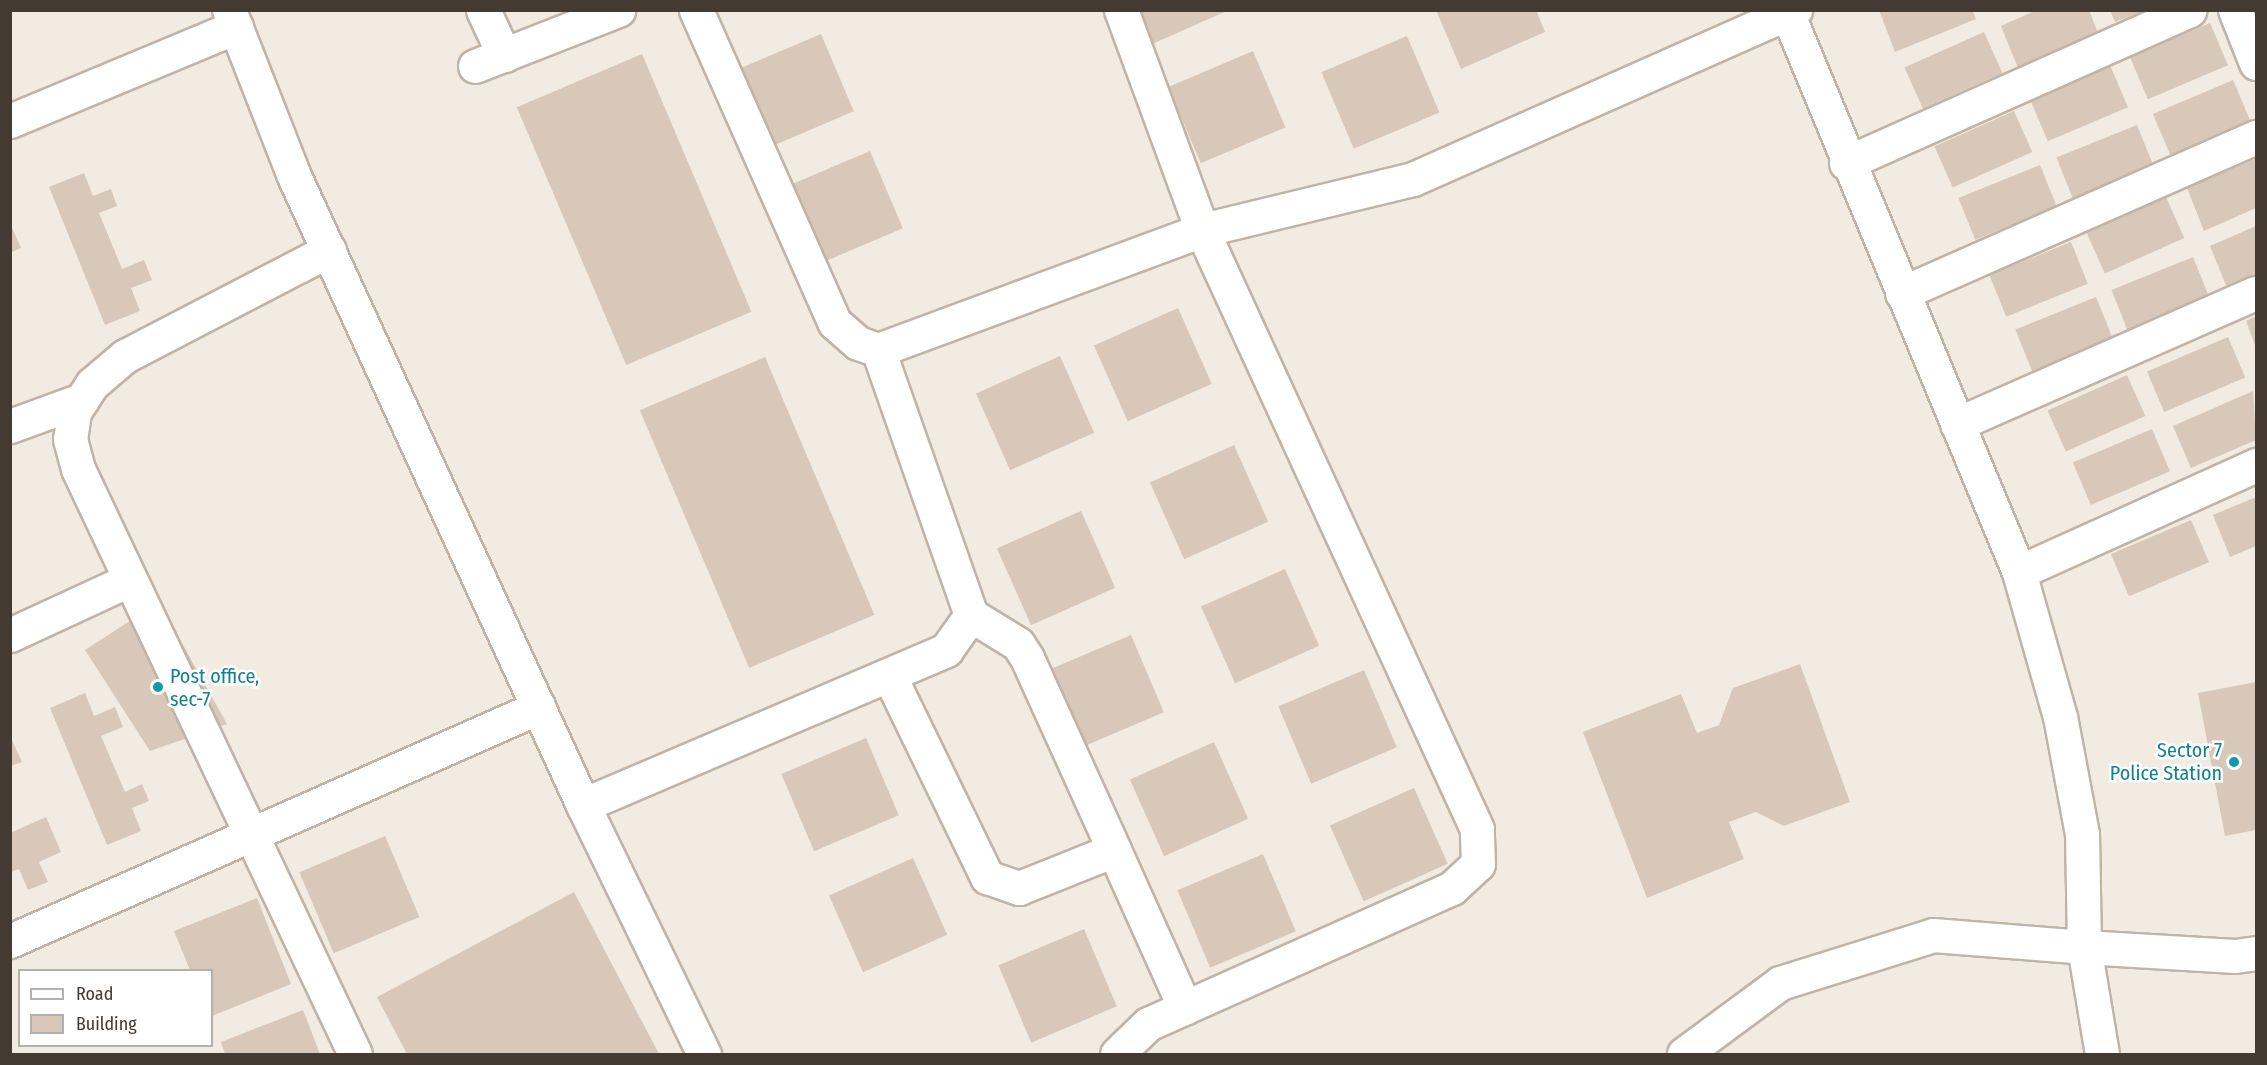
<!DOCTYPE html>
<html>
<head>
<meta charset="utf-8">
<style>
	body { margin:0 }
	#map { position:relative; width:2267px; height:1065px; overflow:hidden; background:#f2ebe1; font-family:"Fira Sans Condensed",sans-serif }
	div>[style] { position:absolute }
	.building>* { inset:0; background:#d7c8b9; transform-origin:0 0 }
	.roads { filter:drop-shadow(2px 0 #c0b4a6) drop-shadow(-2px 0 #c0b4a6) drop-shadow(0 2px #c0b4a6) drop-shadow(0 -2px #c0b4a6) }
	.street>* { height:33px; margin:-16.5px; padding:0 16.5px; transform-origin:16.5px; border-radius:16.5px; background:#fff }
	.dots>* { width:16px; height:16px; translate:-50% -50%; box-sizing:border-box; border:3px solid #fff; border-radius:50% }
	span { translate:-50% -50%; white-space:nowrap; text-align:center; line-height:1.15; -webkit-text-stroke:5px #fff; paint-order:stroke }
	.culture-label { font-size:20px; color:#0d838f }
	.left { translate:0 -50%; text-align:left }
	.right { translate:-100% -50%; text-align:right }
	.frame { position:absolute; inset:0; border:12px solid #433a32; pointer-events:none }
	.legend { position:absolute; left:18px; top:969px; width:195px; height:78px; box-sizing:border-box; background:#fff; border:2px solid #b4b0ad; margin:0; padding:8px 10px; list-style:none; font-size:18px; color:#433a32 }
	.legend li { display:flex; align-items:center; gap:12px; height:30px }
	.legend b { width:30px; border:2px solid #b4b0ad }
</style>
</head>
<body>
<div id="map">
	<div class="building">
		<i style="clip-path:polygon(1137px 10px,1229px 10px,1152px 44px)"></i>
		<i style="clip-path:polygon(1436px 10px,1536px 10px,1545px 32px,1461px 69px)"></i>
		<i style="clip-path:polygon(1879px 10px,1972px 10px,1976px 19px,1895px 52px)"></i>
		<i style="clip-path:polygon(2037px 10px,2089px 10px,2098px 33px,2018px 68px,2001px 26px)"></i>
		<i style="clip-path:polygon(2110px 10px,2143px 10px,2143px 11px,2115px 22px)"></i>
		<i style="left:2210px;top:23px;width:46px;height:87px;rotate:67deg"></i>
		<i style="left:1984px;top:32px;width:45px;height:87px;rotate:66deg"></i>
		<i style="left:821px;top:34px;width:84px;height:93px;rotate:67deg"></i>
		<i style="left:1407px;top:36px;width:83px;height:93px;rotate:67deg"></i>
		<i style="left:1253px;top:51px;width:83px;height:92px;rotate:67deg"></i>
		<i style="left:642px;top:54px;width:280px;height:136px;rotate:67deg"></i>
		<i style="left:2110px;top:65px;width:46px;height:87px;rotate:67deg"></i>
		<i style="left:2233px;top:80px;width:46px;height:87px;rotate:67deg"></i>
		<i style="left:2014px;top:111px;width:45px;height:87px;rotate:66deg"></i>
		<i style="left:2137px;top:125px;width:46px;height:87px;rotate:68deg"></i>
		<i style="left:870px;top:151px;width:84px;height:93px;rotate:67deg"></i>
		<i style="clip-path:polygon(2256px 159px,2256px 208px,2204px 231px,2187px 188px)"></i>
		<i style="left:2040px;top:165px;width:45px;height:88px;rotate:68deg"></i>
		<i style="clip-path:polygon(84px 173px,93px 196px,111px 189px,117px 206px,99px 213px,122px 269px,144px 260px,152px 280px,131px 288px,140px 311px,105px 325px,49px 187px)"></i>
		<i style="left:2166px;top:197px;width:45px;height:87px;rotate:66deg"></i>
		<i style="clip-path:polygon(10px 223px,21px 248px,10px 253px)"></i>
		<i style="clip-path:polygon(2256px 226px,2256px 276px,2227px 288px,2210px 246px)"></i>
		<i style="left:2071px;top:242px;width:45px;height:88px;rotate:68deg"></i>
		<i style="left:2193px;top:257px;width:45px;height:88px;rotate:68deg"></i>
		<i style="left:2096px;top:297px;width:45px;height:87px;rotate:68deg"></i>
		<i style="left:1178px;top:308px;width:83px;height:92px;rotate:66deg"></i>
		<i style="clip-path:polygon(2256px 316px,2256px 348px,2246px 321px)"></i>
		<i style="left:2228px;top:337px;width:44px;height:88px;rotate:67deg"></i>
		<i style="left:1060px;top:356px;width:84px;height:92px;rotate:66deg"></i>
		<i style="left:765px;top:357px;width:280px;height:136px;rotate:67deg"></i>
		<i style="left:2127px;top:375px;width:45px;height:87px;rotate:66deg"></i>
		<i style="clip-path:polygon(2253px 391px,2256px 440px,2191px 468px,2173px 426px)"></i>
		<i style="left:2152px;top:429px;width:46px;height:86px;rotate:67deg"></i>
		<i style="left:1234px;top:445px;width:84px;height:92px;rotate:66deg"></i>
		<i style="clip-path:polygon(2256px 497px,2256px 546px,2230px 557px,2213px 515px)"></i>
		<i style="left:1081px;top:511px;width:84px;height:92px;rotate:66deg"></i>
		<i style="left:2191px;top:520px;width:46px;height:87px;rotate:67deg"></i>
		<i style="left:1285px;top:569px;width:84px;height:92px;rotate:66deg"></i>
		<i style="clip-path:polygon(159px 602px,227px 724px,150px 751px,85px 650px)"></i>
		<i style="left:1131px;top:635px;width:84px;height:93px;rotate:67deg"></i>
		<i style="clip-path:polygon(1800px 664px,1850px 802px,1784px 826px,1756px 812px,1729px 822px,1744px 859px,1647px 898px,1583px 732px,1681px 694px,1697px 733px,1719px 725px,1733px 688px)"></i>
		<i style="left:1364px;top:670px;width:84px;height:93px;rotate:67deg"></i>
		<i style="clip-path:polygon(2256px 682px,2256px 830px,2225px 836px,2198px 693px)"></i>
		<i style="clip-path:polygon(85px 693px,94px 716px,115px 707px,123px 727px,101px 736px,125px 792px,142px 784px,149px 801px,132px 808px,141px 831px,107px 845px,50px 708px)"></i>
		<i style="clip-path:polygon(10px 736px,22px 762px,10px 766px)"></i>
		<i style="left:866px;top:738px;width:84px;height:92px;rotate:67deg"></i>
		<i style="left:1214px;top:742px;width:84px;height:92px;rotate:66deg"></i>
		<i style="left:1414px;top:788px;width:83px;height:92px;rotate:66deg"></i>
		<i style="clip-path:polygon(46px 817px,61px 852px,39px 862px,48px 882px,28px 890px,19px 869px,10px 872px,10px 833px)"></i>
		<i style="left:385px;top:836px;width:88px;height:93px;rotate:67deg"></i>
		<i style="left:1263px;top:854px;width:84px;height:93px;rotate:67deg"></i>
		<i style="left:913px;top:858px;width:84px;height:92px;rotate:66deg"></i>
		<i style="clip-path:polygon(574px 892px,659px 1054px,407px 1054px,377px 997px)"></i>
		<i style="clip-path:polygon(257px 898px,291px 984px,212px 1016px,212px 970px,190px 970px,174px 931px)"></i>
		<i style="left:1084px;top:929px;width:84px;height:93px;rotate:67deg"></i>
		<i style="clip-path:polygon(303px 1010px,320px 1054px,225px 1054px,221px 1042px)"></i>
	</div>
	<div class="roads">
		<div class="street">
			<i style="left:229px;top:10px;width:178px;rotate:68.6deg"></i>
			<i style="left:294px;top:176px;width:692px;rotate:65.32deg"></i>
			<i style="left:583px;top:805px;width:277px;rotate:64.1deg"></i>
			<i style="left:483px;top:10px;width:50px;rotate:65deg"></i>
			<i style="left:696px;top:10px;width:342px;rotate:66.1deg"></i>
			<i style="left:835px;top:323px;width:30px;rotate:41deg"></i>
			<i style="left:858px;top:343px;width:21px;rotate:19deg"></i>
			<i style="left:878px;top:350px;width:346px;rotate:-20.3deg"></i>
			<i style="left:1202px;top:230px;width:234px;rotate:-110.2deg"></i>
			<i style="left:2235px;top:10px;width:57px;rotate:68.4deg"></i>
			<i style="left:475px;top:66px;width:154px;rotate:-21.4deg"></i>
			<i style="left:10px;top:121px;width:245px;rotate:-22.6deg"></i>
			<i style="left:1846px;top:163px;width:376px;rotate:-24deg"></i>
			<i style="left:329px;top:250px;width:230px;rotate:152.5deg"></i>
			<i style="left:125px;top:356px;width:43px;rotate:139.7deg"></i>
			<i style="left:92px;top:384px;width:33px;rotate:123deg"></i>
			<i style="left:74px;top:412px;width:27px;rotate:98deg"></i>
			<i style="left:70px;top:439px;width:31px;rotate:75deg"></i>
			<i style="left:78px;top:469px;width:647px;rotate:64.66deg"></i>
			<i style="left:1902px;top:293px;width:387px;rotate:-23.8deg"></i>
			<i style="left:1957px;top:424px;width:326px;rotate:-23.7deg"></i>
			<i style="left:10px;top:426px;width:76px;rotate:-20.1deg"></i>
			<i style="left:2019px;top:572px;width:260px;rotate:-24.3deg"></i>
			<i style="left:971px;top:615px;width:55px;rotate:31.7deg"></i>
			<i style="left:1018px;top:644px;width:17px;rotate:57deg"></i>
			<i style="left:1027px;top:658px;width:211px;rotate:65.6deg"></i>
			<i style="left:10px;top:635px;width:131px;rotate:-24.8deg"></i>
			<i style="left:889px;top:675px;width:225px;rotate:64.1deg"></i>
			<i style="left:987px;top:877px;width:34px;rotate:19deg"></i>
			<i style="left:1019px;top:888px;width:102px;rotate:-21.8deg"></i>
			<i style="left:1114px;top:850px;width:173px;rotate:65.8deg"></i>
			<i style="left:583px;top:805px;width:395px;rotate:-23.1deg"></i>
			<i style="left:946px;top:650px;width:43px;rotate:-54.5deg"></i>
			<i style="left:971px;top:615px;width:281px;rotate:-109.3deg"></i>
			<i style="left:10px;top:941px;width:578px;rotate:-23.86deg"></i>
			<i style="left:1117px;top:1054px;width:43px;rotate:-44.1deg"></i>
			<i style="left:1148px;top:1024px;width:333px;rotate:-24.1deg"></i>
			<i style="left:1452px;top:888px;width:35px;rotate:-43deg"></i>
			<i style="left:1478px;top:864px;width:35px;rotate:-92deg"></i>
			<i style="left:1477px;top:829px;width:659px;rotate:-114.66deg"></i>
			<i style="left:1202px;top:230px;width:217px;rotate:-13.6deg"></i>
			<i style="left:1413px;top:179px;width:418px;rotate:-23.9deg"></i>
			<i style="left:1684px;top:1054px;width:119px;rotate:-36.5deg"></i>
			<i style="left:1780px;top:983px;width:160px;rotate:-17.4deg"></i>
			<i style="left:1933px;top:935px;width:151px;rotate:4.5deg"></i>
			<i style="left:2084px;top:947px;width:113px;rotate:-91deg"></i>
			<i style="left:2082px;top:834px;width:119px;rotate:-100.6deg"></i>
			<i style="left:2060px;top:717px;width:151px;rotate:-105.8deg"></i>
			<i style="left:2019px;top:572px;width:608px;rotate:-112.52deg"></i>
			<i style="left:2102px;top:1054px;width:109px;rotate:-99.5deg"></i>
			<i style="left:2084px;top:947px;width:151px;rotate:3.4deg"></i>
			<i style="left:2235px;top:956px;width:21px;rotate:-8deg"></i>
		</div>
	</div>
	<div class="dots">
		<i style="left:158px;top:687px;background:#0f9aa8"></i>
		<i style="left:2234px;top:762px;background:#0f9aa8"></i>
	</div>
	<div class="culture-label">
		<span class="left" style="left:170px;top:688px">Post office,<br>sec-7</span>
		<span class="right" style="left:2222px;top:762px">Sector 7<br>Police Station</span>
	</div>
	<div class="frame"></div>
	<ul class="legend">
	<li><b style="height:8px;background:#fff"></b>Road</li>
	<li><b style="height:16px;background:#d7c8b9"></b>Building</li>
	</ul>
</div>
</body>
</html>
